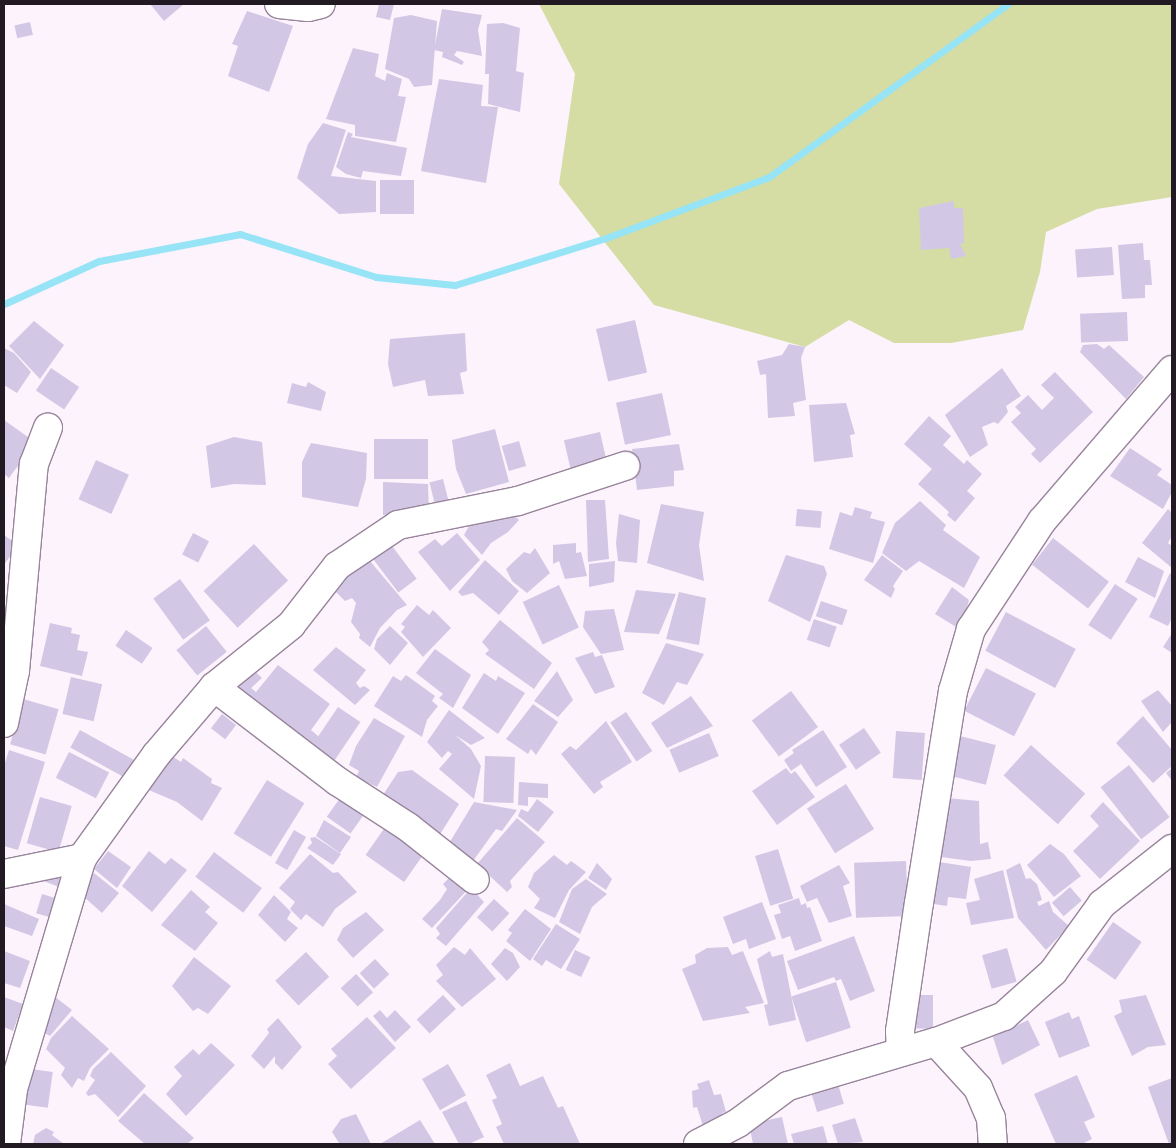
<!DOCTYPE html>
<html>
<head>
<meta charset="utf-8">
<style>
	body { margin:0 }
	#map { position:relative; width:1176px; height:1148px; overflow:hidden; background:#fcf3fd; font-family:Cabin,sans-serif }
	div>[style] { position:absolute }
	.green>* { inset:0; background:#d5dda5 }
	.stream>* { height:7px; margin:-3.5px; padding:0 3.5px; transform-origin:3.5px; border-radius:3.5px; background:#96e4f5 }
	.building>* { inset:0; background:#d2c8e5; transform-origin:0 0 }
	.roads { filter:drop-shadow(1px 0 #98849b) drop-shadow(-1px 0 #98849b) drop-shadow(0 1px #98849b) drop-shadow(0 -1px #98849b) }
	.minor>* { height:28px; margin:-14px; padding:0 14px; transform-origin:14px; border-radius:14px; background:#fff }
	span { translate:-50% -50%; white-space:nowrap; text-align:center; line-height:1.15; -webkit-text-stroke:4px #fff; paint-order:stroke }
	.frame { position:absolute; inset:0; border:5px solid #221a23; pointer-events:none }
</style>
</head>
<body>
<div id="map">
	<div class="green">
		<i style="clip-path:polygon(539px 4px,1172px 4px,1172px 197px,1097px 209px,1046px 232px,1040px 272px,1023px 330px,951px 343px,894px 343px,849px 320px,805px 347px,654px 305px,559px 184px,575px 74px)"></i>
	</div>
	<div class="stream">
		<i style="left:4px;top:304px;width:104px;rotate:-24.4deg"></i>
		<i style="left:99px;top:261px;width:144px;rotate:-10.8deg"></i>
		<i style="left:240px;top:234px;width:143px;rotate:17.5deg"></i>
		<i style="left:376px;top:277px;width:79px;rotate:5.8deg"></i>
		<i style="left:455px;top:285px;width:158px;rotate:-17.3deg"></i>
		<i style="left:606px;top:238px;width:174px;rotate:-20.5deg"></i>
		<i style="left:769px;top:177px;width:295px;rotate:-35.9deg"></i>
	</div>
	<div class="building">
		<i style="clip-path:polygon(150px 4px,184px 4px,164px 21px)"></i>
		<i style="clip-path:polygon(379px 4px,394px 4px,390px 20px,376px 17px)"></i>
		<i style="clip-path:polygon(442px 9px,482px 15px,478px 30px,482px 56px,457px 51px,454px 55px,464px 62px,462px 65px,442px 57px,443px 52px,434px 50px)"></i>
		<i style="clip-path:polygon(247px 11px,293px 26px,269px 92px,228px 76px,238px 46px,232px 44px)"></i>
		<i style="clip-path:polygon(411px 15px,437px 21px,432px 85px,414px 87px,409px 79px,385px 69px,394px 18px)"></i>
		<i style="left:30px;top:22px;width:13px;height:16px;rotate:77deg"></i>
		<i style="clip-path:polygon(503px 23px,520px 28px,516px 71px,524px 73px,520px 112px,488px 104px,489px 74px,485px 74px,487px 24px)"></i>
		<i style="clip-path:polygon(353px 48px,379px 54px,375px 76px,385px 81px,387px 73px,402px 79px,398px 96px,406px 97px,396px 142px,355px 136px,355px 125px,326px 119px)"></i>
		<i style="clip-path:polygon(439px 79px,483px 85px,481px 106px,498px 107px,486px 183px,421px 171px)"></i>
		<i style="clip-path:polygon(323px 123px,346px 130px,331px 176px,376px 181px,376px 212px,339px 214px,297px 178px,308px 144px)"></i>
		<i style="clip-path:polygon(348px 132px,353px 134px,351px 137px,407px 148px,401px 176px,363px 171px,361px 178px,346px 174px,336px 167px)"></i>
		<i style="left:380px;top:180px;width:34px;height:34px"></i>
		<i style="clip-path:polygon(954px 201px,954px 208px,963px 208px,964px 243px,960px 244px,966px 256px,951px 259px,949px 248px,921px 250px,919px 208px)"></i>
		<i style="clip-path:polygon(1143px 243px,1144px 260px,1150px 260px,1152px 285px,1145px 285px,1145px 298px,1122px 299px,1118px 245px)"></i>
		<i style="left:1112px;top:247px;width:28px;height:37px;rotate:86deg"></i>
		<i style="left:1127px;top:312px;width:29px;height:47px;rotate:88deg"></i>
		<i style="left:635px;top:320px;width:54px;height:40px;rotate:77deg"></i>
		<i style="clip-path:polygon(34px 321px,64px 345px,40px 379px,9px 346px)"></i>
		<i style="clip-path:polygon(465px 333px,467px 371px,460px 373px,464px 394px,428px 396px,425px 380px,393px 387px,388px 364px,390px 339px)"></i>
		<i style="clip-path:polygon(789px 344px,805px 347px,801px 358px,806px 400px,793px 403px,795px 416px,768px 418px,766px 374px,760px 375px,757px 361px,782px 355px)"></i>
		<i style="clip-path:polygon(1097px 344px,1104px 349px,1109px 345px,1144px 377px,1126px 399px,1080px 352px,1083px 345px)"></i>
		<i style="clip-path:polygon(4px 348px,14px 353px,31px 372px,17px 393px,4px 385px)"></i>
		<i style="left:51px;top:368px;width:34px;height:27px;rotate:34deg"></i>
		<i style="clip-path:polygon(1002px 368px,1021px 396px,1006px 406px,1008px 412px,998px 424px,994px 422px,982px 427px,988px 445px,970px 457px,945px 415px)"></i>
		<i style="clip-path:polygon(1055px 372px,1093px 412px,1040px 463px,1031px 454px,1036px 449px,1011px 422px,1021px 413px,1015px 407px,1028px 395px,1042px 410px,1054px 398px,1041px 385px)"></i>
		<i style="clip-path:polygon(308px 382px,326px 392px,321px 411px,287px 403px,292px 383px,306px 387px)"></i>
		<i style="left:662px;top:393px;width:43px;height:47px;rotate:78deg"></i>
		<i style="clip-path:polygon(846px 403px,855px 434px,850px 435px,853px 457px,814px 462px,809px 405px)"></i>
		<i style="clip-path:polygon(929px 416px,951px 436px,943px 445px,964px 464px,967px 460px,982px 474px,967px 491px,975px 498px,955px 522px,947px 515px,949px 512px,918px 484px,932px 469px,904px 444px)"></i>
		<i style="clip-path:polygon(4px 420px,35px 442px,9px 478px,4px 474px)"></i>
		<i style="clip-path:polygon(495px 429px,509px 482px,466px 494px,456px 469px,452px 440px)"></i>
		<i style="left:600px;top:432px;width:32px;height:37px;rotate:77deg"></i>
		<i style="clip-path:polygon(234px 437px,262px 442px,266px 485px,234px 484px,211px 488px,206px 446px)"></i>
		<i style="left:374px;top:439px;width:54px;height:40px"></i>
		<i style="left:519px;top:441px;width:26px;height:18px;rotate:74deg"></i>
		<i style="clip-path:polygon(311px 443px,367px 453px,366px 479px,358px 507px,302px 497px,302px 462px)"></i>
		<i style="clip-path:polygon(679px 444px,684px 470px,674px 471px,674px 486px,637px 490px,632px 449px)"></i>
		<i style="clip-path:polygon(1130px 448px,1162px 469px,1157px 475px,1172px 485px,1172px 492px,1163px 509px,1110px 476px)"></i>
		<i style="left:96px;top:460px;width:36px;height:43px;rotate:24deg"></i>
		<i style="left:443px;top:479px;width:34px;height:14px;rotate:76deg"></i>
		<i style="clip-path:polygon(383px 482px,428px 484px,429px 513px,383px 515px)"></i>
		<i style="clip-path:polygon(586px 500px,605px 500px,609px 559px,588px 562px)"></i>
		<i style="clip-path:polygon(920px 501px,946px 525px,943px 530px,980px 557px,964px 588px,919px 561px,906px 571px,882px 553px,895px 523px)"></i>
		<i style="clip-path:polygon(661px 504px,704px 512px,699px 545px,704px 581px,647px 563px)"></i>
		<i style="clip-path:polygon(855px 507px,872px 512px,870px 518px,885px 522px,873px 563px,829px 549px,840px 512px,852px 516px)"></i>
		<i style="left:797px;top:509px;width:25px;height:17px;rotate:5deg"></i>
		<i style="clip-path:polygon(1168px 509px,1172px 513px,1172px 536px,1168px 543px,1172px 546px,1172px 568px,1142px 543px)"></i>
		<i style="clip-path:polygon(509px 510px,519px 520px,508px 532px,491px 543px,482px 555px,464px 535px,469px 526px)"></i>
		<i style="clip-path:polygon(619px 514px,640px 520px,637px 563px,618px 561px,616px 543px)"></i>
		<i style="left:193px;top:533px;width:18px;height:24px;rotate:27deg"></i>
		<i style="clip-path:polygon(457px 533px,480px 560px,450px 591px,418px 552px,435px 539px,442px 546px)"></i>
		<i style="clip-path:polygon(4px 535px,18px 545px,4px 565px)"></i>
		<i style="left:386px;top:538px;width:51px;height:23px;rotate:53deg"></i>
		<i style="left:1053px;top:538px;width:71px;height:34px;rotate:38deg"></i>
		<i style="clip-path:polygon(576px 543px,576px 553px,581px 552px,587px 576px,565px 579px,559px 561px,553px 564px,553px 545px)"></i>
		<i style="left:254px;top:544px;width:50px;height:69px;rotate:47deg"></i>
		<i style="clip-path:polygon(535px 548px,550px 573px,527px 593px,512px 581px,506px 569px,524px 552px,530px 554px)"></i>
		<i style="clip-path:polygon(365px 555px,407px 605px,397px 610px,380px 628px,370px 647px,359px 638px,360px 634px,351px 622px,356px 603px,352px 598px,345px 601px,336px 592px,350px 574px,346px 568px)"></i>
		<i style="clip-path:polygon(786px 555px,824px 566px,827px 574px,810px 622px,768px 601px)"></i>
		<i style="clip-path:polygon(882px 555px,903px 571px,893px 586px,895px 589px,891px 598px,864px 580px)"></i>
		<i style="clip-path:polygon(1138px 557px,1164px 571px,1155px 598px,1125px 582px)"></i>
		<i style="clip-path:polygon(485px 560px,519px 591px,499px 615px,473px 593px,462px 596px,458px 592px)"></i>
		<i style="clip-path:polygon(615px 561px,614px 582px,589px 587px,589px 564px)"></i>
		<i style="clip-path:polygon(1170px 573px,1172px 575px,1172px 618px,1168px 626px,1149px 617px)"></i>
		<i style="left:180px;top:579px;width:51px;height:33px;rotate:54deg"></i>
		<i style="left:1115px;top:584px;width:27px;height:49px;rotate:33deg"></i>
		<i style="left:559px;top:585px;width:47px;height:40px;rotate:65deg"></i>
		<i style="clip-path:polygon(952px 587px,969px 600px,961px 630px,935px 614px)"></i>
		<i style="clip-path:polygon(636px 590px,676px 594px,659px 634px,624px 632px)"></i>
		<i style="clip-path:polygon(679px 592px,706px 598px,699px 645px,666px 639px)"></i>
		<i style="left:821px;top:601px;width:28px;height:16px;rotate:19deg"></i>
		<i style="clip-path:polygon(417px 605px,429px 615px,433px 610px,451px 628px,423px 657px,401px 632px,405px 627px,401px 624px)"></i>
		<i style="clip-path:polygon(614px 609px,624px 650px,601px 654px,583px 627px,585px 611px)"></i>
		<i style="left:1006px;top:612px;width:79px;height:44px;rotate:28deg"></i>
		<i style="left:814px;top:619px;width:24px;height:22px;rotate:19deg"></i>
		<i style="clip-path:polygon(500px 620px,552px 663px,534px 689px,485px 654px,489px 650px,482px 642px)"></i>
		<i style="clip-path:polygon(50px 623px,72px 628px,71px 633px,80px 635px,77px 650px,88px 652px,82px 676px,40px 666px)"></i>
		<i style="left:206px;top:626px;width:33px;height:38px;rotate:51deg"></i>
		<i style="clip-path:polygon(390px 626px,408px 643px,390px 665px,374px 649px,377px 639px)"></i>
		<i style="left:126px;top:630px;width:32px;height:19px;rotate:34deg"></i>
		<i style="clip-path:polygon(1172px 633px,1172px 653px,1163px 647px)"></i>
		<i style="clip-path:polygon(666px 643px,704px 654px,687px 685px,677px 682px,664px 705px,642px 693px)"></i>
		<i style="clip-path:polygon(336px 647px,366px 670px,356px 683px,360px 688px,364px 686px,370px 690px,355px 705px,313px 670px)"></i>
		<i style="clip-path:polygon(435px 649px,471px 675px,453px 708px,439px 698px,443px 694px,416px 673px)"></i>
		<i style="clip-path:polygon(593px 652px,595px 657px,602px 655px,615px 687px,595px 694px,575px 658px)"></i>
		<i style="clip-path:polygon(278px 665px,330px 704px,311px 730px,319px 737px,312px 752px,224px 688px,249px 666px,262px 678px,251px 688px,256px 692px)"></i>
		<i style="left:986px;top:668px;width:56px;height:48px;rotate:27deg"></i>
		<i style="clip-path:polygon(557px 671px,573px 700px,558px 717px,534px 701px)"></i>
		<i style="clip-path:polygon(484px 673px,496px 681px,498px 676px,525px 693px,498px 734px,462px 708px)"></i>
		<i style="clip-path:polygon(406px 675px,435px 696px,432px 701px,438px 706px,427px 720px,422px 737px,374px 706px,393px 676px,401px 681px)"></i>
		<i style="left:71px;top:677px;width:32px;height:38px;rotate:13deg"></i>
		<i style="clip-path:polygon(1158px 690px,1172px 706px,1172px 722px,1163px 732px,1141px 701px)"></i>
		<i style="left:791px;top:691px;width:45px;height:49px;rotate:53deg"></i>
		<i style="clip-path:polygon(691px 696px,713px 726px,667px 748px,651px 723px)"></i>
		<i style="left:23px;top:699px;width:37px;height:47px;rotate:16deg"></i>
		<i style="clip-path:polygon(533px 704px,558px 722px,536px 755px,531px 749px,528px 754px,506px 739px)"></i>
		<i style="left:338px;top:707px;width:27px;height:58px;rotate:34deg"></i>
		<i style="clip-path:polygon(449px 710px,485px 738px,471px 745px,455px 735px,471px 749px,481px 766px,474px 799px,439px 769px,452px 754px,448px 751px,442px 758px,427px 742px)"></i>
		<i style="left:626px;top:712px;width:47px;height:19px;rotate:56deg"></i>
		<i style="left:222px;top:714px;width:18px;height:18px;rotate:38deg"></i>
		<i style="clip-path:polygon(1143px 716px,1172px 750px,1172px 766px,1153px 783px,1116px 743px)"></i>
		<i style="clip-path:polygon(374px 718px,405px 736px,377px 787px,356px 777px,359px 771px,349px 765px,356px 746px)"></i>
		<i style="clip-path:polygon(606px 721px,632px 762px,600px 782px,603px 787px,594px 794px,561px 754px,570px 746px,576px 750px)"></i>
		<i style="left:864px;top:728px;width:30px;height:30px;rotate:56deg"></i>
		<i style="left:80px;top:730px;width:62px;height:20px;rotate:29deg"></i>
		<i style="clip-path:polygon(823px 730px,847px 767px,816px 787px,801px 764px,791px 771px,784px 760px,794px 753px,792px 750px)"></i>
		<i style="left:896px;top:731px;width:29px;height:47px;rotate:4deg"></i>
		<i style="left:709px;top:733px;width:25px;height:43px;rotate:67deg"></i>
		<i style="left:956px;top:735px;width:41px;height:41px;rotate:14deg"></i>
		<i style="left:1031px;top:745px;width:73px;height:41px;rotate:42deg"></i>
		<i style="clip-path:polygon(9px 750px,45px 762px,18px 850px,4px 846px,4px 766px)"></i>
		<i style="left:69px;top:752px;width:45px;height:29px;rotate:27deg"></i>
		<i style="clip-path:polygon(169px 754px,181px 762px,183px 758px,212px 779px,211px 783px,222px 788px,202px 821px,177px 802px,144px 788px)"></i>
		<i style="left:485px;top:756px;width:30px;height:46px;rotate:2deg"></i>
		<i style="left:1129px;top:765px;width:66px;height:36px;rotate:52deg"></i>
		<i style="clip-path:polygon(786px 768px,791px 774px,795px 771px,815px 797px,777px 825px,752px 791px)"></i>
		<i style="clip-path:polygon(1172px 768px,1172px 781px,1166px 773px)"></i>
		<i style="clip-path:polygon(412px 770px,459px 804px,439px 836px,381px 798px,398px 772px)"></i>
		<i style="left:267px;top:780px;width:44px;height:63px;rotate:32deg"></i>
		<i style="clip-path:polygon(519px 782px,548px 784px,548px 798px,528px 797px,528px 806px,518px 805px)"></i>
		<i style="left:846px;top:784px;width:53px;height:46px;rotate:58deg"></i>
		<i style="left:40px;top:797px;width:33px;height:48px;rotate:16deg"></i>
		<i style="left:340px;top:798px;width:29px;height:23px;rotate:35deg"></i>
		<i style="clip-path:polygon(947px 798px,979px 801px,980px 844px,988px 842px,991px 859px,971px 861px,941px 857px)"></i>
		<i style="clip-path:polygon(537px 799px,554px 812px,538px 832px,518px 816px,521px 809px,528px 812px)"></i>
		<i style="clip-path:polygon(474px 802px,517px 810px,502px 831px,496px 829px,468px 868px,445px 850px)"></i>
		<i style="clip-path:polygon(1103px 802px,1140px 841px,1100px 879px,1073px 851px,1099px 826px,1090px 816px)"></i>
		<i style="clip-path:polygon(517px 818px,545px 842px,510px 881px,512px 887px,507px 892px,477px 864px)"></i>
		<i style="clip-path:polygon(324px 820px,351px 837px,340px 853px,316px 836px)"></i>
		<i style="left:388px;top:823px;width:47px;height:39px;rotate:35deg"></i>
		<i style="left:294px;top:830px;width:14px;height:38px;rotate:30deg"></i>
		<i style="clip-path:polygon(315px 837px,341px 854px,333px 865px,307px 848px,312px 843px,310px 838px)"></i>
		<i style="clip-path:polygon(1050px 844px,1064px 854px,1081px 876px,1054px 897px,1027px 865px)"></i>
		<i style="left:778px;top:849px;width:52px;height:24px;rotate:73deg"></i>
		<i style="clip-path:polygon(108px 851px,131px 867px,117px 888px,94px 869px)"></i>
		<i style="clip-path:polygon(149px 851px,165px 864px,171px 858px,187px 870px,152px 912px,122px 886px)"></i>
		<i style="left:214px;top:852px;width:60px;height:31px;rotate:37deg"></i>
		<i style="clip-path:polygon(310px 854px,333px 873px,338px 872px,357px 892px,335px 909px,323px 927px,306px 914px,301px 920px,290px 909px,295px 902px,279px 888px)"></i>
		<i style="clip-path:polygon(554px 855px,567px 865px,571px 861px,586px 872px,569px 890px,555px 918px,534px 908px,540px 899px,528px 887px,534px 873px)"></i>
		<i style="left:906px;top:861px;width:55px;height:52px;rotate:88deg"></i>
		<i style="clip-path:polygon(933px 861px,971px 867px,966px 899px,948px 897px,947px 906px,927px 903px)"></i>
		<i style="clip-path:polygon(597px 863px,612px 879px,606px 890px,588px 878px)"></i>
		<i style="clip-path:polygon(1020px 863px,1026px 879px,1030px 878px,1037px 884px,1042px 900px,1037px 902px,1039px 906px,1049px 901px,1053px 912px,1069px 926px,1046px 950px,1018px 918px,1006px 870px)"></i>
		<i style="clip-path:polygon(839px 865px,850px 883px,843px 886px,852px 916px,829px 923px,817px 898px,807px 902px,800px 886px)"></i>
		<i style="left:43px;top:869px;width:25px;height:11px;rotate:21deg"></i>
		<i style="clip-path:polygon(1003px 870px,1014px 918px,971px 925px,966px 903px,980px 900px,974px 879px)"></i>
		<i style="clip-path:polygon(94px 873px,119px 893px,102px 913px,83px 896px,88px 889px,85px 884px)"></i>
		<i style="clip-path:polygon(454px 873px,470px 887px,432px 928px,422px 919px,440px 900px,447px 889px,443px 884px)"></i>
		<i style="clip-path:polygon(586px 879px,607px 894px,592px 907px,580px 934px,559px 922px,572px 889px)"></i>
		<i style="left:1070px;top:887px;width:18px;height:24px;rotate:49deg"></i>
		<i style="clip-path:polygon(471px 888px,484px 902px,446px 946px,436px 938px,440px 934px,436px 928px)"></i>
		<i style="clip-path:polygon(191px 890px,210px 907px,205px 912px,218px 923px,195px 951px,161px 925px)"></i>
		<i style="left:42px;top:894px;width:17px;height:20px;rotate:17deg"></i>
		<i style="clip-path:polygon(274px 895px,291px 912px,287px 919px,298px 928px,285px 942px,258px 915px)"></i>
		<i style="clip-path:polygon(799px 898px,801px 905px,806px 903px,807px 908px,810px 907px,822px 941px,795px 951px,790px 936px,782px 939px,774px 915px,781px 913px,778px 905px)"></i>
		<i style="left:494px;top:899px;width:21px;height:25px;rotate:43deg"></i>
		<i style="clip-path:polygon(762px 902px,776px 939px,749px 949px,746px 939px,733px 944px,723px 917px)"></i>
		<i style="clip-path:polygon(4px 904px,39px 919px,32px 936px,4px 926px)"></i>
		<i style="clip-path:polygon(525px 909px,551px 929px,530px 961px,506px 941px,512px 933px,508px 930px)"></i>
		<i style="clip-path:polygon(366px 912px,384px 930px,353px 958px,337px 940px,343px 928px)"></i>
		<i style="left:1113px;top:922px;width:35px;height:46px;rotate:35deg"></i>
		<i style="clip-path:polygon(556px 924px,580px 939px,561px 969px,546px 960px,542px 966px,533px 959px)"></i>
		<i style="clip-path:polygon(854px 936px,875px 991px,850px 1001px,841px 979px,836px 981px,834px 977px,798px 990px,787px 961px)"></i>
		<i style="clip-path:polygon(454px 947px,465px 955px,470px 948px,496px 979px,462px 1007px,436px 981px,443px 975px,436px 965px)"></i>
		<i style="clip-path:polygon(728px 947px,732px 955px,743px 951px,764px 1003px,745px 1007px,750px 1013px,703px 1021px,682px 969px,696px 963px,695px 955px,707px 948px)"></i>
		<i style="clip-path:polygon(505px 948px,513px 953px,520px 967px,507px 981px,491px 964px)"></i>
		<i style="left:1007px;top:948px;width:35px;height:26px;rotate:74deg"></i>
		<i style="left:575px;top:950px;width:17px;height:22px;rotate:25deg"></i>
		<i style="clip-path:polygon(4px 951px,30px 961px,20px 988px,4px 983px)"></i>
		<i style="clip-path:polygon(770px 951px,772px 957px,783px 954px,796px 1020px,769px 1026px,764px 1005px,768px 1004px,757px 959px)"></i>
		<i style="left:306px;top:952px;width:34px;height:42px;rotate:47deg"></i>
		<i style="clip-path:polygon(194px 957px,231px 986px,208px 1014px,198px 1008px,193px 1011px,172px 986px)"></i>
		<i style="left:375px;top:959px;width:21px;height:21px;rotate:47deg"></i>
		<i style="left:356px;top:974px;width:25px;height:21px;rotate:47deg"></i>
		<i style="left:836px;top:982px;width:48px;height:47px;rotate:72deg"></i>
		<i style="clip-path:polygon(49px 992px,72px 1010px,50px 1036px,41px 1031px)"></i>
		<i style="left:443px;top:995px;width:19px;height:36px;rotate:47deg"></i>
		<i style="clip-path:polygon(913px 995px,933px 995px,933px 1029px,908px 1028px)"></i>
		<i style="clip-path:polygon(1146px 995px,1166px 1045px,1148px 1047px,1132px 1056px,1114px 1016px,1122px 1012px,1119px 1000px)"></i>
		<i style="clip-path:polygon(4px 997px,23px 1004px,13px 1031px,4px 1027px)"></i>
		<i style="clip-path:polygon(380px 1010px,387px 1018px,395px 1010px,411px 1027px,395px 1042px,373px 1016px)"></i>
		<i style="clip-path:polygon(1069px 1012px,1072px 1019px,1079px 1016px,1090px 1046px,1059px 1058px,1045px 1022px)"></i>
		<i style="clip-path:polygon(72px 1016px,109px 1049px,90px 1068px,84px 1081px,78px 1078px,72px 1088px,61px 1075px,65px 1068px,46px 1049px,51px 1038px)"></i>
		<i style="clip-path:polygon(367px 1017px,396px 1048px,351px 1089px,328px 1064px,337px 1056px,331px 1049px)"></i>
		<i style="clip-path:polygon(278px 1018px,302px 1047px,282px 1070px,275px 1063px,275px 1056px,264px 1069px,251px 1056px,269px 1033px,267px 1029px)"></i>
		<i style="clip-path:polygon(1028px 1020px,1040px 1045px,1002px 1065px,993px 1037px)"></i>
		<i style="clip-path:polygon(211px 1043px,235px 1065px,186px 1116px,166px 1094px,182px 1076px,174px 1067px,193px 1049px,199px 1055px)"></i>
		<i style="clip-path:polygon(111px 1052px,146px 1086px,118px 1117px,95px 1094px,88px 1096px,86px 1093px,95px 1080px,90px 1076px,93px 1069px)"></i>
		<i style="clip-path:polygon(510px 1063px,520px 1086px,543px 1076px,558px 1108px,563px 1106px,580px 1144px,504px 1144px,496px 1127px,502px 1124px,492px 1100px,497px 1098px,486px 1075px)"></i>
		<i style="left:448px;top:1064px;width:36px;height:30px;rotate:60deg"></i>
		<i style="left:31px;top:1069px;width:22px;height:36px;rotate:8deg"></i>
		<i style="clip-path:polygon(1077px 1075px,1095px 1117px,1084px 1122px,1092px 1139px,1082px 1144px,1056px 1144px,1034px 1094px)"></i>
		<i style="left:836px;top:1078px;width:27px;height:28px;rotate:73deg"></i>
		<i style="clip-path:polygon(1172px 1078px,1172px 1144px,1169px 1144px,1148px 1087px)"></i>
		<i style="clip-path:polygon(709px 1080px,714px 1095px,721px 1094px,726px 1112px,722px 1113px,724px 1120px,703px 1126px,697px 1107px,693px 1108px,692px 1091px,699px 1089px,697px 1084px)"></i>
		<i style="clip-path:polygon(144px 1093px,194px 1138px,187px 1144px,145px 1144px,118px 1121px)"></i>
		<i style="clip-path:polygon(466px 1101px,484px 1137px,469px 1144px,459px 1144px,442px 1112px)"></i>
		<i style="clip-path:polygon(356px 1114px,371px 1144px,337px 1144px,339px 1143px,332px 1132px,341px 1119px)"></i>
		<i style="clip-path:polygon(782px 1117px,788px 1144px,753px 1144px,749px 1124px)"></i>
		<i style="clip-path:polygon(855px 1118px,863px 1142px,838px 1144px,832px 1125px)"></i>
		<i style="clip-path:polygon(420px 1120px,435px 1144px,380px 1144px)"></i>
		<i style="clip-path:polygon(823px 1126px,828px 1144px,794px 1144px,791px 1134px)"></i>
		<i style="clip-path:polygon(46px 1128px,54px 1132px,52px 1135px,64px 1144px,33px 1144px,35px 1135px)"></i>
	</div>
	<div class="roads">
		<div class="minor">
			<i style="left:279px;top:4px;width:29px;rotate:6deg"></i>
			<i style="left:308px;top:7px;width:13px;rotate:-13deg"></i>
			<i style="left:214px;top:687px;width:155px;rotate:37.4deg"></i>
			<i style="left:337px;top:781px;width:85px;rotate:32.9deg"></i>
			<i style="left:408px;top:827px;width:85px;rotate:38.3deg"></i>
			<i style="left:4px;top:723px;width:53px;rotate:-78.1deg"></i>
			<i style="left:15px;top:671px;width:208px;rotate:-84.8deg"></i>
			<i style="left:34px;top:464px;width:39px;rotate:-69deg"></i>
			<i style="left:4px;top:874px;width:80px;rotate:-11.6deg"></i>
			<i style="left:936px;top:1042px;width:62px;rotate:47.6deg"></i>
			<i style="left:978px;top:1088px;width:33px;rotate:67deg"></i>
			<i style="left:991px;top:1118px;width:26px;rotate:86deg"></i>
			<i style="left:901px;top:1051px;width:20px;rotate:-93deg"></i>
			<i style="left:900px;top:1031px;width:129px;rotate:-81.6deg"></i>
			<i style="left:919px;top:903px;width:215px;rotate:-80.9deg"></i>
			<i style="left:953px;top:691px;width:65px;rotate:-73.8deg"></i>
			<i style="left:971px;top:629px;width:129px;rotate:-56.7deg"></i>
			<i style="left:1042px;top:521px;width:199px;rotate:-49.3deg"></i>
			<i style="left:6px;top:1144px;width:55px;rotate:-82.7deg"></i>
			<i style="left:13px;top:1089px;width:241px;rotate:-73.4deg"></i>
			<i style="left:82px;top:858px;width:127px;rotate:-54.3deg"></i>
			<i style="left:156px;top:755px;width:89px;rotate:-49.5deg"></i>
			<i style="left:214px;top:687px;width:99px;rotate:-38.8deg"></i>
			<i style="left:291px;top:625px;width:75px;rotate:-52.1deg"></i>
			<i style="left:337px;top:566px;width:73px;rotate:-33.9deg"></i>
			<i style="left:398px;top:525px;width:122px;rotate:-11.3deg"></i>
			<i style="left:518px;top:501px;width:113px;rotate:-18.1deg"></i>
			<i style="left:698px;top:1144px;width:45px;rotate:-27.7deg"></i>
			<i style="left:738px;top:1123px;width:62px;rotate:-36.5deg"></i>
			<i style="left:788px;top:1086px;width:154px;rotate:-16.6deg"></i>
			<i style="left:936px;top:1042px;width:73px;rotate:-20.9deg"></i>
			<i style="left:1004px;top:1016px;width:66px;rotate:-41.9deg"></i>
			<i style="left:1053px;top:972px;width:84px;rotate:-54.2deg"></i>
			<i style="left:1102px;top:904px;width:89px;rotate:-38.2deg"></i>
		</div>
	</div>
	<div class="frame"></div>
</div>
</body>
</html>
